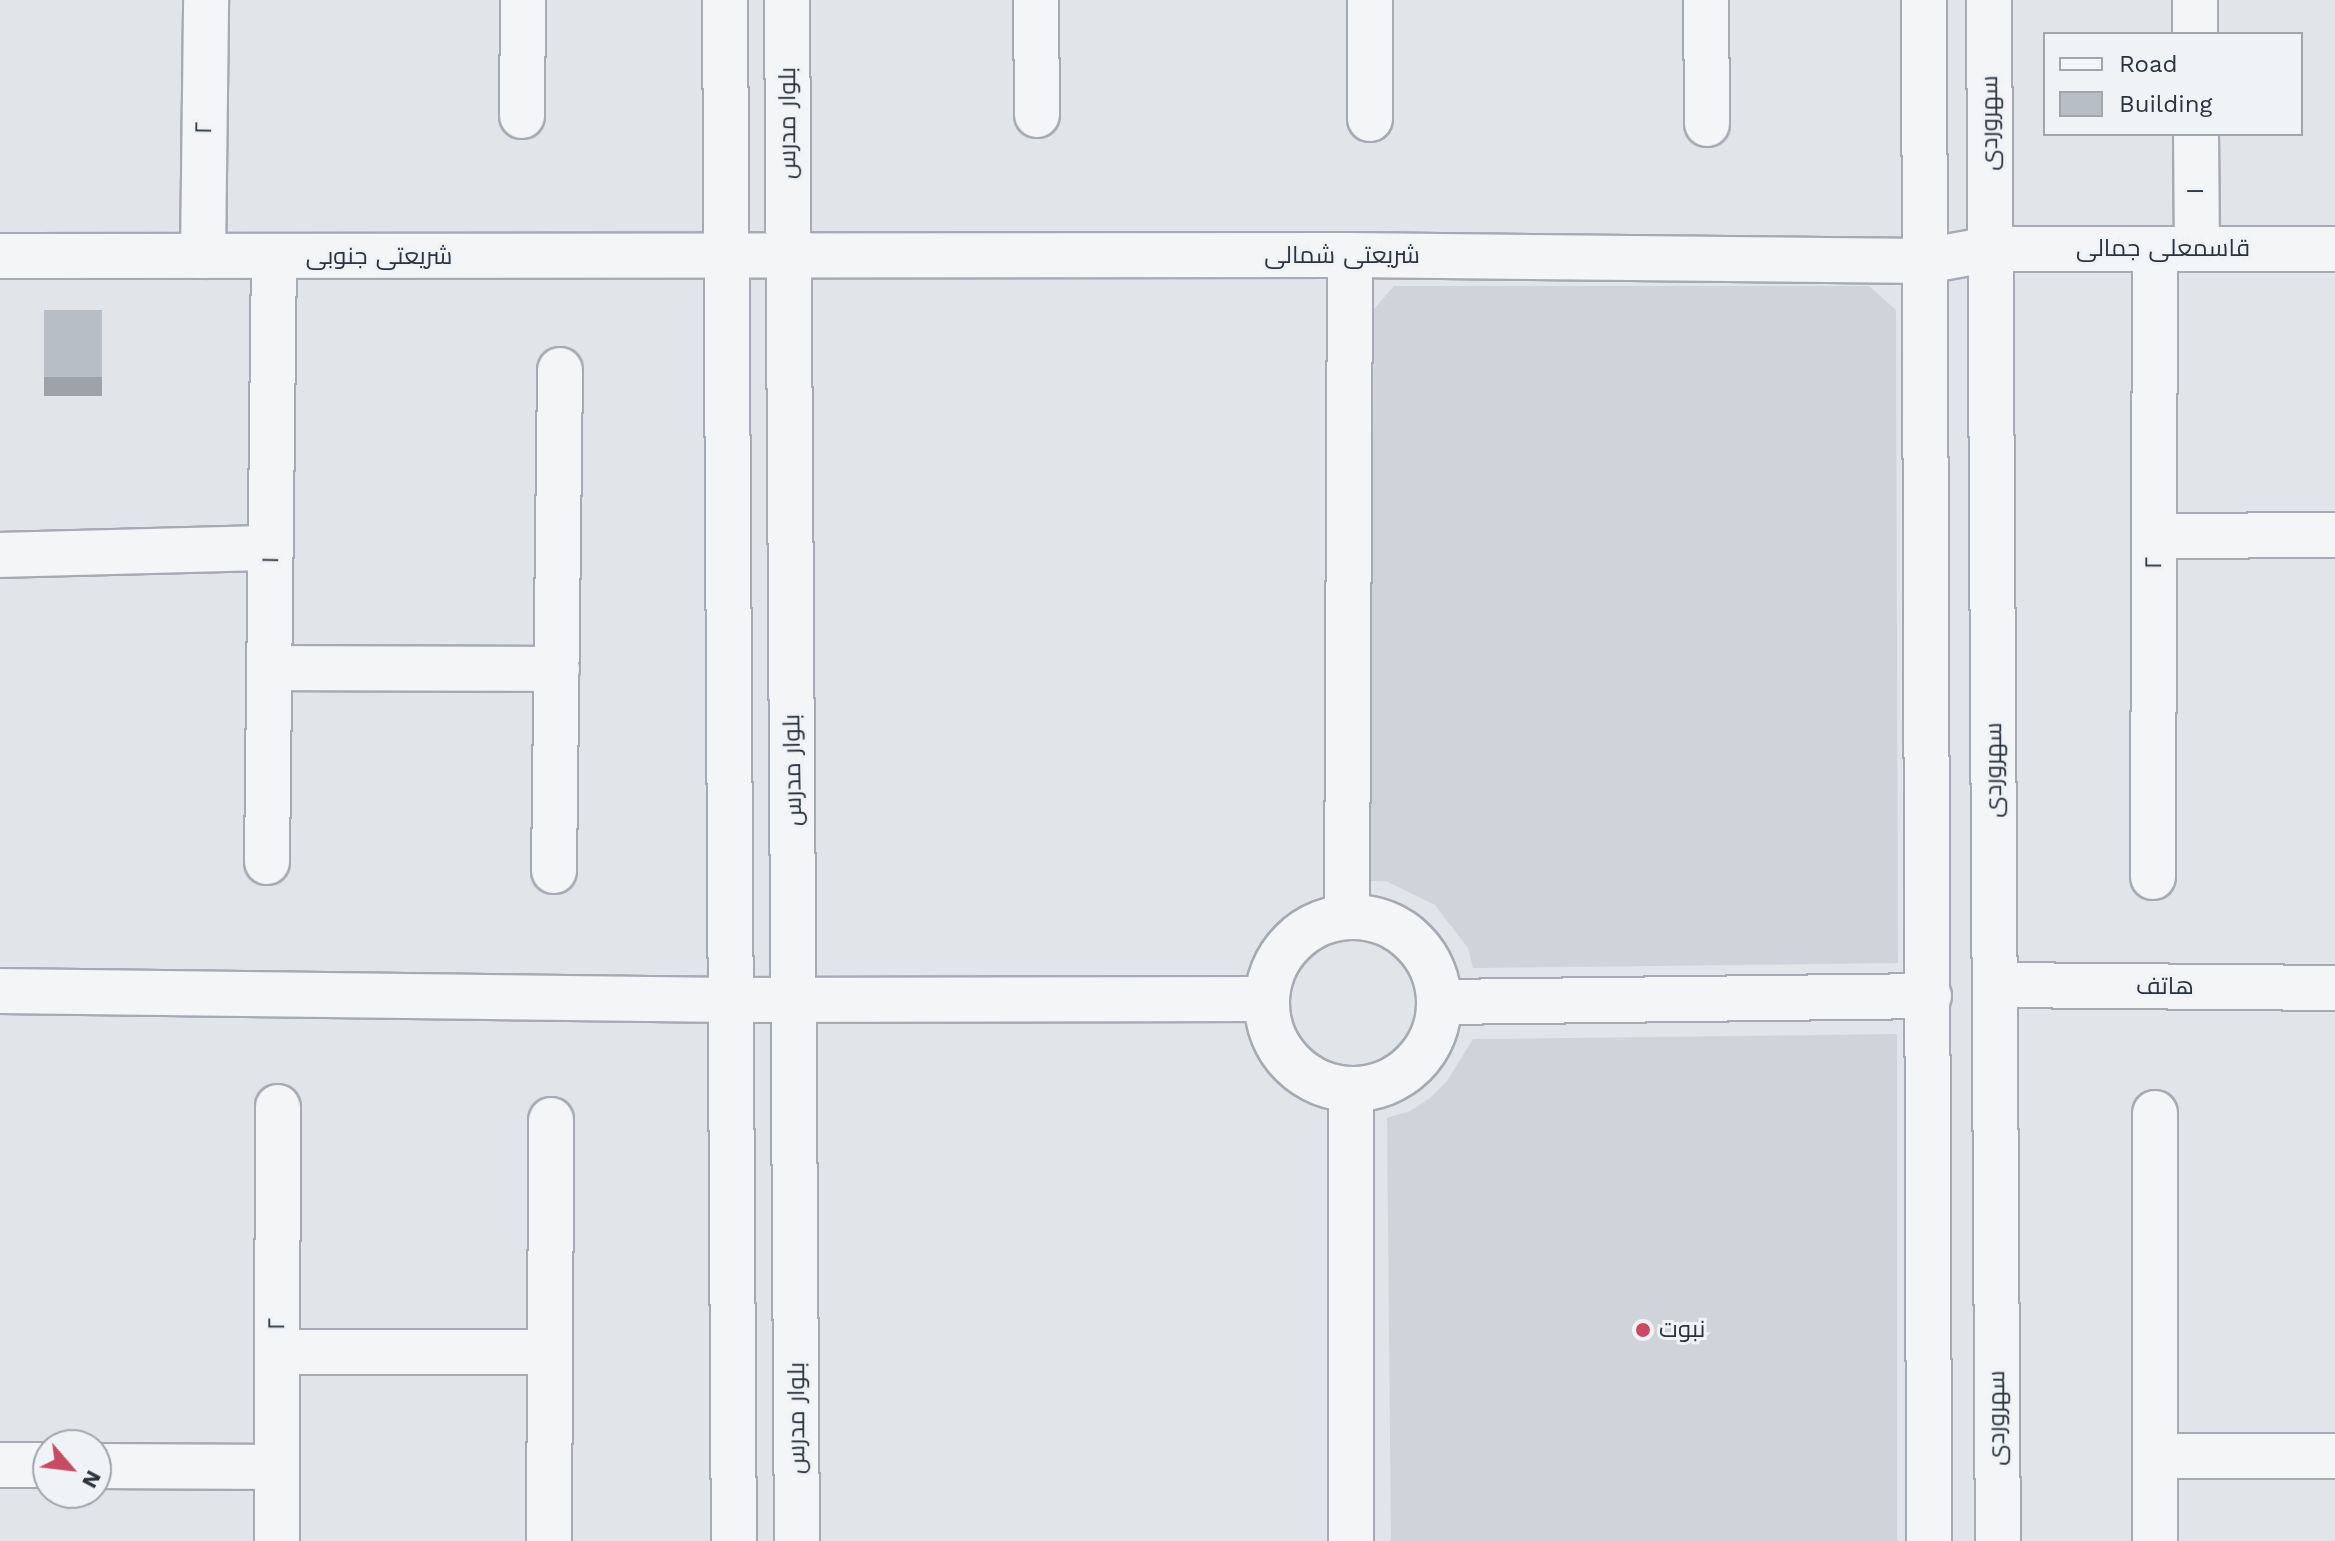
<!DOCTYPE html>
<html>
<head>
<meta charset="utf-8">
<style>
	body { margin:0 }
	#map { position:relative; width:2335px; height:1541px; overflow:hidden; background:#e1e4e9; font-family:"Work Sans",Cairo,sans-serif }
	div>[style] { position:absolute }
	.built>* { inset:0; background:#cfd4db }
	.roads { filter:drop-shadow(2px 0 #a6abb3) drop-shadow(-2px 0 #a6abb3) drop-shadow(0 2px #a6abb3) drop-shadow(0 -2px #a6abb3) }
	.minor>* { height:44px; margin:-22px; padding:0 22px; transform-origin:22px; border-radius:22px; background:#f3f5f7 }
	.minor>.ring { margin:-22px; padding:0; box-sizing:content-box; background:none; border:44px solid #f3f5f7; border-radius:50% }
	.wall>* { inset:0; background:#9ea3aa; transform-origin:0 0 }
	.building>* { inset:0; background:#b8bec6; transform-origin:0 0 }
	.dots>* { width:22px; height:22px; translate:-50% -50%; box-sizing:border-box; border:4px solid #f0f3f6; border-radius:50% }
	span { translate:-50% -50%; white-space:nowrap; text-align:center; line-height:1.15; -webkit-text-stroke:6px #f0f3f6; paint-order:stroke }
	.street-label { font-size:24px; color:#2a3340 }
	.poi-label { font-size:24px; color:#2a3340 }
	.left { translate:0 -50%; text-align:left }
	.legend { position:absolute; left:2043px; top:32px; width:260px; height:104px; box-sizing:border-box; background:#f0f3f6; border:2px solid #a1a6ad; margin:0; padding:10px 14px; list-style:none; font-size:24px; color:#2a3340 }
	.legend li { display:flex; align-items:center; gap:16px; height:40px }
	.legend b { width:40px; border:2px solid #a1a6ad }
	.north { position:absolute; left:32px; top:1429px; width:80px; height:80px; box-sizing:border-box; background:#f0f3f6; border:2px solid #a1a6ad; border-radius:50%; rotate:118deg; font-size:22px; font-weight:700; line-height:32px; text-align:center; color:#2a3340 }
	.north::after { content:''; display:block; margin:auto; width:28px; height:36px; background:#c94b63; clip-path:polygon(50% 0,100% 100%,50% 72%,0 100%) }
</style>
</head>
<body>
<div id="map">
	<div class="built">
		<i style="clip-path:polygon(1394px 286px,1869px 286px,1896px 310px,1898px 963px,1473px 968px,1468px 948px,1435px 905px,1386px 881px,1370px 881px,1374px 309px)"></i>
		<i style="clip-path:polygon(1897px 1034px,1897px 1541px,1391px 1541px,1387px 1118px,1410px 1111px,1430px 1098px,1447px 1081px,1473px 1039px)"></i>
	</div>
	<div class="roads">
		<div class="minor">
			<i style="left:725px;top:0;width:1541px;rotate:89.67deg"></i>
			<i style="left:787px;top:0;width:1541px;rotate:89.63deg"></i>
			<i style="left:1036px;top:0;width:115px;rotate:89.5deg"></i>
			<i style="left:1370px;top:0;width:119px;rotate:90deg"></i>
			<i style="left:1706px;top:0;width:124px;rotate:89.5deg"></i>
			<i style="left:1924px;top:0;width:1541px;rotate:89.81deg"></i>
			<i style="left:1989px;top:0;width:1541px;rotate:89.67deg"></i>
			<i style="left:2195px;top:0;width:34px;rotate:90deg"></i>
			<i style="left:522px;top:116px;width:116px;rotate:-89.5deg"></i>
			<i style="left:2196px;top:134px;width:115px;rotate:89.5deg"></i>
			<i style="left:0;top:256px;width:1350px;rotate:-0.04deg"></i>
			<i style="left:1350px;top:255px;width:575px;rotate:0.6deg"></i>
			<i style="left:1925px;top:261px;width:67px;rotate:-10.3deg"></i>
			<i style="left:1991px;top:249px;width:344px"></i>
			<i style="left:203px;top:256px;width:256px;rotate:-89.3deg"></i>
			<i style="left:2154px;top:536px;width:181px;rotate:-0.3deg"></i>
			<i style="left:0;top:555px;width:271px;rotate:-1.5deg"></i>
			<i style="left:270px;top:668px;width:287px;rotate:0.2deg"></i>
			<i style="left:267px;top:862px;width:605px;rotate:-89.34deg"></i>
			<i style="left:554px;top:871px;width:501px;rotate:-89.31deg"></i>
			<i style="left:2153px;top:877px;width:628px;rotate:-89.82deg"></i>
			<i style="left:1347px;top:916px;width:661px;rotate:-89.74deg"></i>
			<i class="ring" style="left:1267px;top:917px;width:128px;height:128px"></i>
			<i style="left:1995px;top:985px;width:340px;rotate:0.5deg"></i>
			<i style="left:0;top:991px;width:731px;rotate:0.71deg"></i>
			<i style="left:731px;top:1000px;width:534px;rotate:-0.11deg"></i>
			<i style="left:1441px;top:1002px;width:488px;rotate:-0.7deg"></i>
			<i style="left:277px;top:1352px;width:272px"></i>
			<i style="left:2155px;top:1456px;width:180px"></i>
			<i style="left:0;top:1465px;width:48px"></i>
			<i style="left:96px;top:1466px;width:181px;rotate:0.3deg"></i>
			<i style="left:277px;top:1541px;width:434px;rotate:-89.9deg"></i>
			<i style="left:549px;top:1541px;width:421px;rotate:-89.7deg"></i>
			<i style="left:1351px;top:1541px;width:450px;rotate:-90deg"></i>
			<i style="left:2155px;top:1541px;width:428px;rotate:-90deg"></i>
		</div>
	</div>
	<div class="wall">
		<i style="left:44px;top:310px;width:58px;height:86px"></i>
	</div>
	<div class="building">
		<i style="left:44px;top:310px;width:58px;height:67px"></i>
	</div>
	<div class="dots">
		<i style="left:1643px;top:1330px;background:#c94b63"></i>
	</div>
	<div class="street-label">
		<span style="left:788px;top:123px;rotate:-90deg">بلوار مدرس</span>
		<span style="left:1990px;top:123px;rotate:-90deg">سهروردی</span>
		<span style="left:204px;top:128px;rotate:-89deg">۲</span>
		<span style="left:2196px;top:191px;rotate:-90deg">۱</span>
		<span style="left:2163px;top:249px">قاسمعلی جمالی</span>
		<span style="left:1342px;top:256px">شریعتی شمالی</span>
		<span style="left:379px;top:257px">شریعتی جنوبی</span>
		<span style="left:271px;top:560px;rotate:-89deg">۱</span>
		<span style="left:2154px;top:563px;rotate:-90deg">۲</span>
		<span style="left:793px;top:770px;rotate:-91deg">بلوار مدرس</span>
		<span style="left:1994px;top:770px;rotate:-90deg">سهروردی</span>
		<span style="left:2165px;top:987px">هاتف</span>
		<span style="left:277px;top:1324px;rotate:-90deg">۲</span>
		<span style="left:797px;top:1418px;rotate:-90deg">بلوار مدرس</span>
		<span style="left:1997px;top:1418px;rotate:-90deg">سهروردی</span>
	</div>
	<div class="poi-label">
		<span class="left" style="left:1659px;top:1330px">نبوت</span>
	</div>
	<ul class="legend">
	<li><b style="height:10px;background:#f3f5f7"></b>Road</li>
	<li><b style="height:22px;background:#b8bec6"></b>Building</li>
	</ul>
	<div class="north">N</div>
</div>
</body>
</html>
